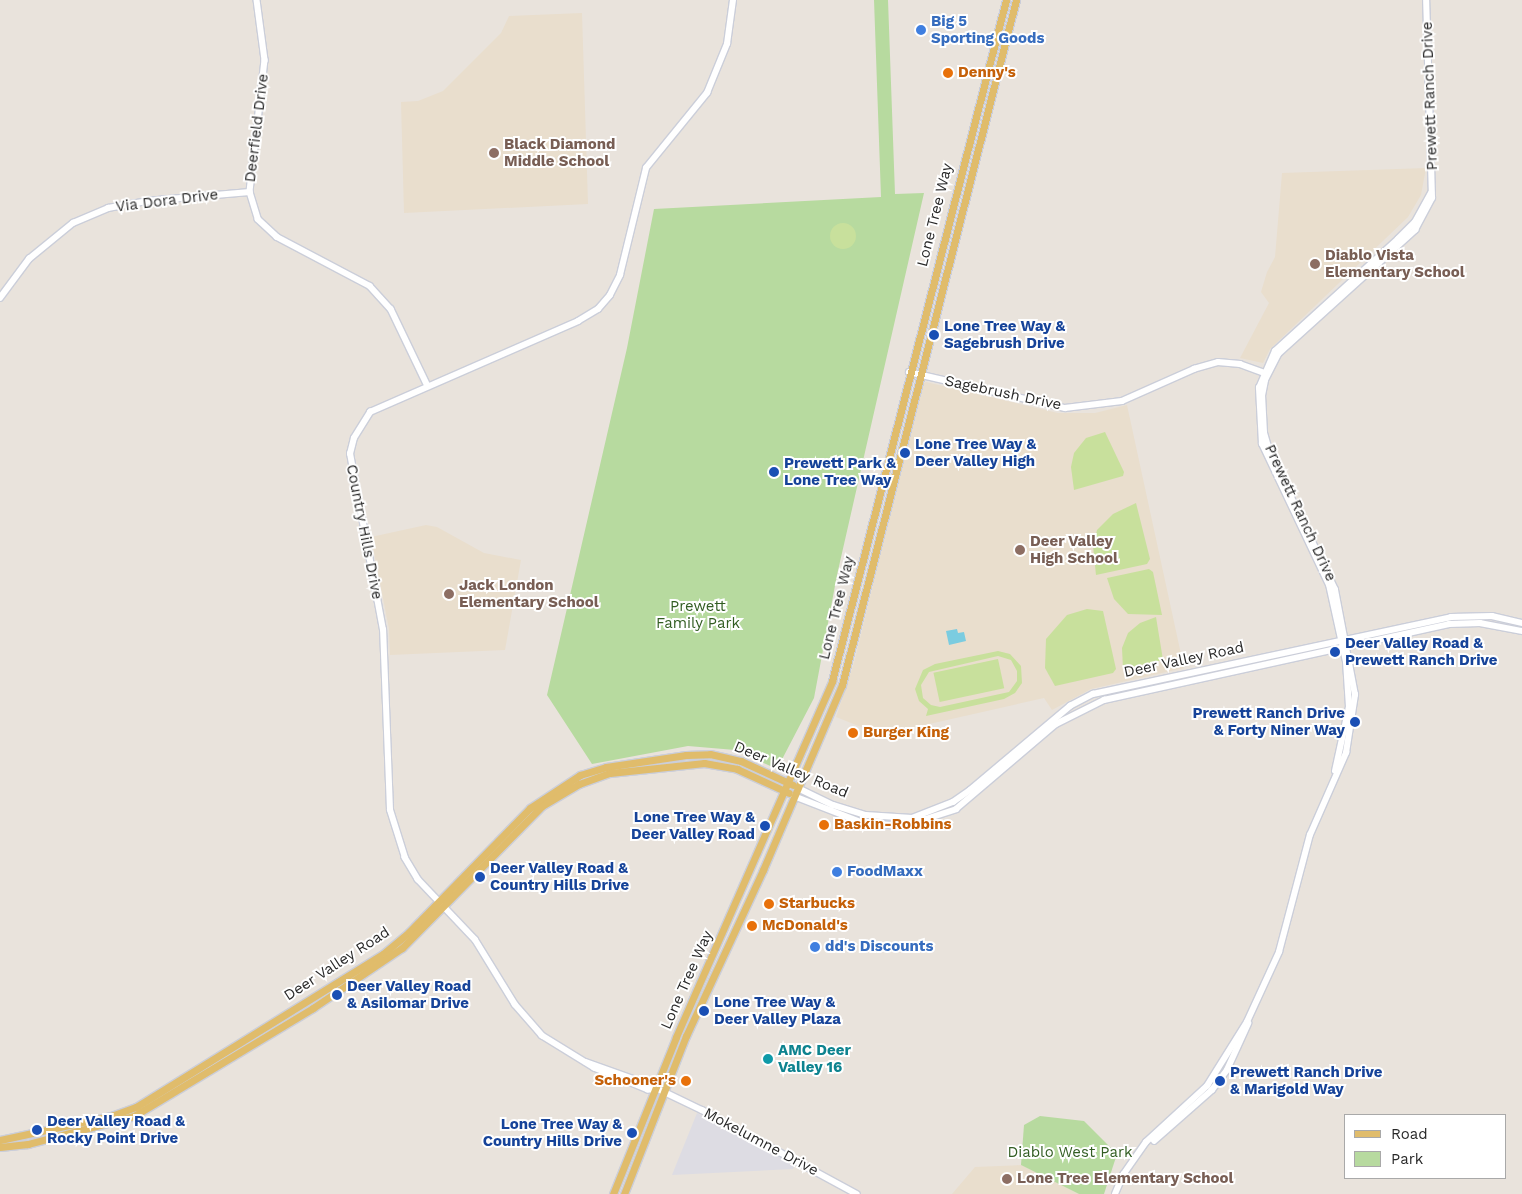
<!DOCTYPE html>
<html>
<head>
<meta charset="utf-8">
<style>
	body { margin:0 }
	#map { position:relative; width:1522px; height:1194px; overflow:hidden; background:#e9e3dc; font-family:"Work Sans",sans-serif }
	div>[style] { position:absolute }
	.industrial>* { inset:0; background:#dddce3 }
	.education>* { inset:0; background:#e9decd }
	.green>* { inset:0; background:#b7da9f }
	.pitch>* { inset:0; background:#c8e09c; transform-origin:0 0 }
	.round { border-radius:50% }
	.water>* { inset:0; background:#7bcce0 }
	.roads { filter:drop-shadow(1px 0 #cbced9) drop-shadow(-1px 0 #cbced9) drop-shadow(0 1px #cbced9) drop-shadow(0 -1px #cbced9) }
	.minor>* { height:5.5px; margin:-2.75px; padding:0 2.75px; transform-origin:2.75px; border-radius:2.75px; background:#fff }
	.major>* { height:7px; margin:-3.5px; padding:0 3.5px; transform-origin:3.5px; border-radius:3.5px; background:#e0bc6b }
	.dots>* { width:14px; height:14px; translate:-50% -50%; box-sizing:border-box; border:2px solid #fff; border-radius:50% }
	span { translate:-50% -50%; white-space:nowrap; text-align:center; line-height:1.15; -webkit-text-stroke:4px #fff; paint-order:stroke }
	.shop-label { font-size:15px; color:#366cbe; font-weight:700 }
	.left { translate:0 -50%; text-align:left }
	.food-label { font-size:15px; color:#c56008; font-weight:700 }
	.right { translate:-100% -50%; text-align:right }
	.street-label { font-size:15px; color:#292929 }
	.education-label { font-size:15px; color:#785e54; font-weight:700 }
	.transit-label { font-size:15px; color:#164399; font-weight:700 }
	.park-label { font-size:15px; color:#325d22 }
	.culture-label { font-size:15px; color:#0d838f; font-weight:700 }
	.legend { position:absolute; left:1344px; top:1114px; width:162px; height:65px; box-sizing:border-box; background:#fff; border:1px solid #a9a9a9; margin:0; padding:6px 9px; list-style:none; font-size:15px; color:#292929 }
	.legend li { display:flex; align-items:center; gap:10px; height:25px }
	.legend b { width:25px; border:1px solid #a9a9a9 }
</style>
</head>
<body>
<div id="map">
	<div class="industrial">
		<i style="clip-path:polygon(697px 1113px,796px 1164px,793px 1169px,672px 1175px)"></i>
	</div>
	<div class="education">
		<i style="clip-path:polygon(582px 13px,588px 204px,404px 213px,401px 102px,418px 101px,443px 91px,501px 33px,509px 16px)"></i>
		<i style="clip-path:polygon(1426px 168px,1421px 195px,1408px 217px,1270px 349px,1263px 363px,1240px 358px,1269px 303px,1261px 292px,1267px 272px,1275px 257px,1282px 173px)"></i>
		<i style="clip-path:polygon(926px 382px,1058px 413px,1095px 413px,1127px 405px,1184px 668px,1091px 689px,1052px 710px,1044px 698px,876px 736px,871px 731px,836px 717px,854px 663px,922px 384px)"></i>
		<i style="clip-path:polygon(426px 525px,437px 527px,484px 553px,521px 560px,505px 650px,390px 655px,389px 629px,371px 537px)"></i>
		<i style="clip-path:polygon(1021px 1165px,1079px 1194px,952px 1194px,975px 1167px)"></i>
	</div>
	<div class="green">
		<i style="clip-path:polygon(874px 0,888px 0,895px 194px,924px 193px,837px 575px,814px 698px,777px 769px,735px 750px,688px 746px,592px 764px,547px 695px,627px 348px,654px 209px,881px 197px)"></i>
		<i style="clip-path:polygon(1040px 1116px,1084px 1121px,1117px 1154px,1104px 1194px,1079px 1194px,1021px 1165px,1024px 1125px)"></i>
	</div>
	<div class="pitch">
		<i class="round" style="left:830px;top:223px;width:26px;height:26px"></i>
		<i style="clip-path:polygon(1105px 432px,1124px 472px,1123px 476px,1074px 490px,1071px 467px,1074px 453px,1086px 438px)"></i>
		<i style="clip-path:polygon(1136px 503px,1150px 559px,1147px 564px,1096px 575px,1093px 546px,1097px 530px,1113px 514px)"></i>
		<i style="clip-path:polygon(1149px 569px,1153px 572px,1162px 615px,1128px 614px,1114px 599px,1107px 578px)"></i>
		<i style="clip-path:polygon(1087px 609px,1103px 611px,1116px 669px,1113px 673px,1055px 686px,1045px 668px,1046px 639px,1067px 615px)"></i>
		<i style="clip-path:polygon(1156px 617px,1163px 660px,1123px 669px,1122px 648px,1128px 633px,1140px 623px)"></i>
		<i style="clip-path:polygon(evenodd,998px 651px,1010px 654px,1021px 666px,1022px 683px,1015px 693px,1004px 699px,926px 716px,928px 709px,919px 701px,915px 689px,923px 670px,935px 664px,998px 651px,998px 656px,1011px 660px,1017px 671px,1017px 681px,1009px 692px,940px 707px,931px 705px,923px 698px,921px 685px,929px 672px,998px 656px)"></i>
		<i style="left:998px;top:659px;width:30px;height:66px;rotate:78deg"></i>
	</div>
	<div class="water">
		<i style="clip-path:polygon(957px 629px,958px 633px,964px 632px,966px 641px,949px 645px,946px 631px)"></i>
	</div>
	<div class="roads">
		<div class="minor">
			<i style="left:257px;top:0;width:61px;rotate:82.4deg"></i>
			<i style="left:265px;top:60px;width:133px;rotate:96.5deg"></i>
			<i style="left:250px;top:192px;width:28px;rotate:73deg"></i>
			<i style="left:258px;top:219px;width:26px;rotate:43deg"></i>
			<i style="left:277px;top:237px;width:105px;rotate:27.8deg"></i>
			<i style="left:370px;top:286px;width:31px;rotate:48deg"></i>
			<i style="left:391px;top:309px;width:83px;rotate:64.4deg"></i>
			<i style="left:0;top:298px;width:49px;rotate:-53.4deg"></i>
			<i style="left:29px;top:259px;width:57px;rotate:-39.3deg"></i>
			<i style="left:73px;top:223px;width:38px;rotate:-23deg"></i>
			<i style="left:108px;top:208px;width:39px;rotate:-10deg"></i>
			<i style="left:146px;top:201px;width:104px;rotate:-4.9deg"></i>
			<i style="left:909px;top:372px;width:160px;rotate:13deg"></i>
			<i style="left:1065px;top:408px;width:57px;rotate:-7deg"></i>
			<i style="left:1122px;top:401px;width:79px;rotate:-24deg"></i>
			<i style="left:1194px;top:369px;width:25px;rotate:-16deg"></i>
			<i style="left:1218px;top:362px;width:22px;rotate:5deg"></i>
			<i style="left:1240px;top:364px;width:27px;rotate:20deg"></i>
			<i style="left:1335px;top:771px;width:66px;rotate:-77.7deg"></i>
			<i style="left:1349px;top:707px;width:45px;rotate:-93.8deg"></i>
			<i style="left:1346px;top:662px;width:79px;rotate:-102.4deg"></i>
			<i style="left:1329px;top:585px;width:156px;rotate:-115.4deg"></i>
			<i style="left:1262px;top:444px;width:56px;rotate:-93.1deg"></i>
			<i style="left:1259px;top:388px;width:40px;rotate:-66.6deg"></i>
			<i style="left:1275px;top:351px;width:166px;rotate:-42.3deg"></i>
			<i style="left:1398px;top:239px;width:24px;rotate:-45deg"></i>
			<i style="left:1415px;top:222px;width:33px;rotate:-61deg"></i>
			<i style="left:798px;top:788px;width:39px;rotate:26deg"></i>
			<i style="left:833px;top:805px;width:34px;rotate:17deg"></i>
			<i style="left:866px;top:815px;width:46px;rotate:3.7deg"></i>
			<i style="left:912px;top:818px;width:44px;rotate:-21.3deg"></i>
			<i style="left:953px;top:802px;width:21px;rotate:-35deg"></i>
			<i style="left:970px;top:790px;width:131px;rotate:-40deg"></i>
			<i style="left:1070px;top:706px;width:26px;rotate:-28deg"></i>
			<i style="left:1093px;top:694px;width:366px;rotate:-12.1deg"></i>
			<i style="left:1451px;top:617px;width:41px;rotate:-1.4deg"></i>
			<i style="left:1492px;top:616px;width:31px;rotate:13deg"></i>
			<i style="left:794px;top:796px;width:72px;rotate:21.2deg"></i>
			<i style="left:861px;top:822px;width:30px;rotate:6deg"></i>
			<i style="left:891px;top:825px;width:29px;rotate:-8deg"></i>
			<i style="left:920px;top:821px;width:38px;rotate:-18deg"></i>
			<i style="left:956px;top:809px;width:131px;rotate:-40.4deg"></i>
			<i style="left:1056px;top:724px;width:54px;rotate:-26.6deg"></i>
			<i style="left:1104px;top:700px;width:353px;rotate:-12.4deg"></i>
			<i style="left:1449px;top:624px;width:31px;rotate:-2deg"></i>
			<i style="left:1480px;top:623px;width:43px;rotate:10.8deg"></i>
			<i style="left:586px;top:1062px;width:68px;rotate:19.8deg"></i>
			<i style="left:650px;top:1085px;width:58px;rotate:25.7deg"></i>
			<i style="left:702px;top:1110px;width:176px;rotate:28.5deg"></i>
			<i style="left:654px;top:1090px;width:6px;rotate:180deg"></i>
			<i style="left:648px;top:1090px;width:58px;rotate:-157.8deg"></i>
			<i style="left:594px;top:1068px;width:61px;rotate:-148.4deg"></i>
			<i style="left:542px;top:1036px;width:41px;rotate:-131.1deg"></i>
			<i style="left:515px;top:1005px;width:76px;rotate:-121.6deg"></i>
			<i style="left:475px;top:940px;width:83px;rotate:-133.5deg"></i>
			<i style="left:418px;top:880px;width:26px;rotate:-121deg"></i>
			<i style="left:405px;top:858px;width:50px;rotate:-107.4deg"></i>
			<i style="left:390px;top:810px;width:180px;rotate:-92.2deg"></i>
			<i style="left:383px;top:630px;width:179px;rotate:-100.6deg"></i>
			<i style="left:350px;top:454px;width:16px;rotate:-76deg"></i>
			<i style="left:354px;top:438px;width:31px;rotate:-58deg"></i>
			<i style="left:370px;top:412px;width:227px;rotate:-23.6deg"></i>
			<i style="left:578px;top:321px;width:23px;rotate:-31deg"></i>
			<i style="left:598px;top:309px;width:18px;rotate:-49deg"></i>
			<i style="left:610px;top:295px;width:22px;rotate:-63deg"></i>
			<i style="left:620px;top:275px;width:110px;rotate:-76.3deg"></i>
			<i style="left:646px;top:168px;width:97px;rotate:-50.9deg"></i>
			<i style="left:707px;top:93px;width:53px;rotate:-67.8deg"></i>
			<i style="left:727px;top:44px;width:44px;rotate:-82.2deg"></i>
			<i style="left:1154px;top:1141px;width:77px;rotate:-41.3deg"></i>
			<i style="left:1212px;top:1090px;width:25px;rotate:-53deg"></i>
			<i style="left:1227px;top:1070px;width:51px;rotate:-65.5deg"></i>
			<i style="left:1115px;top:1194px;width:21px;rotate:-67deg"></i>
			<i style="left:1123px;top:1175px;width:40px;rotate:-55.1deg"></i>
			<i style="left:1146px;top:1142px;width:83px;rotate:-42.6deg"></i>
			<i style="left:1207px;top:1086px;width:75px;rotate:-58deg"></i>
			<i style="left:1247px;top:1022px;width:77px;rotate:-65.4deg"></i>
			<i style="left:1279px;top:952px;width:121px;rotate:-75.2deg"></i>
			<i style="left:1310px;top:835px;width:90px;rotate:-66.3deg"></i>
			<i style="left:1346px;top:753px;width:59px;rotate:-81.2deg"></i>
			<i style="left:1355px;top:695px;width:107px;rotate:-100.8deg"></i>
			<i style="left:1335px;top:590px;width:151px;rotate:-115.5deg"></i>
			<i style="left:1270px;top:454px;width:22px;rotate:-106deg"></i>
			<i style="left:1264px;top:433px;width:37px;rotate:-93deg"></i>
			<i style="left:1262px;top:396px;width:16px;rotate:-79deg"></i>
			<i style="left:1265px;top:380px;width:29px;rotate:-63deg"></i>
			<i style="left:1278px;top:354px;width:185px;rotate:-42.1deg"></i>
			<i style="left:1415px;top:230px;width:36px;rotate:-62deg"></i>
			<i style="left:1432px;top:198px;width:198px;rotate:-91.7deg"></i>
		</div>
		<div class="major">
			<i style="left:0;top:1140px;width:114px;rotate:-12.2deg"></i>
			<i style="left:111px;top:1116px;width:27px;rotate:-20deg"></i>
			<i style="left:136px;top:1107px;width:291px;rotate:-31.8deg"></i>
			<i style="left:383px;top:954px;width:34px;rotate:-40deg"></i>
			<i style="left:409px;top:932px;width:173px;rotate:-45.7deg"></i>
			<i style="left:530px;top:808px;width:60px;rotate:-33.4deg"></i>
			<i style="left:580px;top:775px;width:27px;rotate:-17deg"></i>
			<i style="left:606px;top:767px;width:81px;rotate:-8.5deg"></i>
			<i style="left:686px;top:755px;width:24px;rotate:-2deg"></i>
			<i style="left:710px;top:754px;width:32px;rotate:13deg"></i>
			<i style="left:741px;top:761px;width:57px;rotate:24.8deg"></i>
			<i style="left:0;top:1147px;width:28px;rotate:-6deg"></i>
			<i style="left:28px;top:1144px;width:110px;rotate:-14.8deg"></i>
			<i style="left:134px;top:1116px;width:209px;rotate:-31.1deg"></i>
			<i style="left:313px;top:1008px;width:107px;rotate:-34deg"></i>
			<i style="left:402px;top:948px;width:199px;rotate:-45.4deg"></i>
			<i style="left:542px;top:806px;width:43px;rotate:-30.7deg"></i>
			<i style="left:579px;top:784px;width:33px;rotate:-20deg"></i>
			<i style="left:610px;top:773px;width:95px;rotate:-6.1deg"></i>
			<i style="left:704px;top:763px;width:34px;rotate:10deg"></i>
			<i style="left:737px;top:769px;width:57px;rotate:24.8deg"></i>
			<i style="left:613px;top:1194px;width:169px;rotate:-68.1deg"></i>
			<i style="left:676px;top:1037px;width:389px;rotate:-66.3deg"></i>
			<i style="left:832px;top:681px;width:703px;rotate:-75.67deg"></i>
			<i style="left:624px;top:1194px;width:170px;rotate:-68.6deg"></i>
			<i style="left:686px;top:1036px;width:183px;rotate:-65.1deg"></i>
			<i style="left:763px;top:870px;width:201px;rotate:-66.9deg"></i>
			<i style="left:842px;top:685px;width:707px;rotate:-75.75deg"></i>
		</div>
	</div>
	<div class="dots">
		<i style="left:921px;top:30px;background:#3f7fe0"></i>
		<i style="left:948px;top:73px;background:#e8710a"></i>
		<i style="left:494px;top:153px;background:#8d6e63"></i>
		<i style="left:1315px;top:264px;background:#8d6e63"></i>
		<i style="left:934px;top:335px;background:#1a4fb4"></i>
		<i style="left:905px;top:453px;background:#1a4fb4"></i>
		<i style="left:774px;top:472px;background:#1a4fb4"></i>
		<i style="left:1020px;top:550px;background:#8d6e63"></i>
		<i style="left:449px;top:594px;background:#8d6e63"></i>
		<i style="left:1335px;top:652px;background:#1a4fb4"></i>
		<i style="left:1355px;top:722px;background:#1a4fb4"></i>
		<i style="left:853px;top:733px;background:#e8710a"></i>
		<i style="left:824px;top:825px;background:#e8710a"></i>
		<i style="left:765px;top:826px;background:#1a4fb4"></i>
		<i style="left:837px;top:872px;background:#3f7fe0"></i>
		<i style="left:480px;top:877px;background:#1a4fb4"></i>
		<i style="left:769px;top:904px;background:#e8710a"></i>
		<i style="left:752px;top:926px;background:#e8710a"></i>
		<i style="left:815px;top:947px;background:#3f7fe0"></i>
		<i style="left:337px;top:995px;background:#1a4fb4"></i>
		<i style="left:704px;top:1011px;background:#1a4fb4"></i>
		<i style="left:768px;top:1059px;background:#0f9aa8"></i>
		<i style="left:686px;top:1081px;background:#e8710a"></i>
		<i style="left:1220px;top:1081px;background:#1a4fb4"></i>
		<i style="left:37px;top:1130px;background:#1a4fb4"></i>
		<i style="left:632px;top:1133px;background:#1a4fb4"></i>
		<i style="left:1007px;top:1179px;background:#8d6e63"></i>
	</div>
	<div class="shop-label">
		<span class="left" style="left:931px;top:30px">Big 5<br>Sporting Goods</span>
		<span class="left" style="left:847px;top:872px">FoodMaxx</span>
		<span class="left" style="left:825px;top:947px">dd's Discounts</span>
	</div>
	<div class="food-label">
		<span class="left" style="left:958px;top:73px">Denny's</span>
		<span class="left" style="left:863px;top:733px">Burger King</span>
		<span class="left" style="left:834px;top:825px">Baskin-Robbins</span>
		<span class="left" style="left:779px;top:904px">Starbucks</span>
		<span class="left" style="left:762px;top:926px">McDonald's</span>
		<span class="right" style="left:676px;top:1081px">Schooner's</span>
	</div>
	<div class="street-label">
		<span style="left:1430px;top:96px;rotate:-92deg">Prewett Ranch Drive</span>
		<span style="left:257px;top:128px;rotate:-83deg">Deerfield Drive</span>
		<span style="left:167px;top:201px;rotate:-7deg">Via Dora Drive</span>
		<span style="left:935px;top:215px;rotate:-76deg">Lone Tree Way</span>
		<span style="left:1003px;top:393px;rotate:12deg">Sagebrush Drive</span>
		<span style="left:1300px;top:513px;rotate:65deg">Prewett Ranch Drive</span>
		<span style="left:364px;top:532px;rotate:79deg">Country Hills Drive</span>
		<span style="left:837px;top:608px;rotate:-76deg">Lone Tree Way</span>
		<span style="left:1184px;top:660px;rotate:-12deg">Deer Valley Road</span>
		<span style="left:791px;top:770px;rotate:23deg">Deer Valley Road</span>
		<span style="left:337px;top:964px;rotate:-33deg">Deer Valley Road</span>
		<span style="left:687px;top:980px;rotate:-66deg">Lone Tree Way</span>
		<span style="left:761px;top:1142px;rotate:28deg">Mokelumne Drive</span>
	</div>
	<div class="education-label">
		<span class="left" style="left:504px;top:153px">Black Diamond<br>Middle School</span>
		<span class="left" style="left:1325px;top:264px">Diablo Vista<br>Elementary School</span>
		<span class="left" style="left:1030px;top:550px">Deer Valley<br>High School</span>
		<span class="left" style="left:459px;top:594px">Jack London<br>Elementary School</span>
		<span class="left" style="left:1017px;top:1179px">Lone Tree Elementary School</span>
	</div>
	<div class="transit-label">
		<span class="left" style="left:944px;top:335px">Lone Tree Way &amp;<br>Sagebrush Drive</span>
		<span class="left" style="left:915px;top:453px">Lone Tree Way &amp;<br>Deer Valley High</span>
		<span class="left" style="left:784px;top:472px">Prewett Park &amp;<br>Lone Tree Way</span>
		<span class="left" style="left:1345px;top:652px">Deer Valley Road &amp;<br>Prewett Ranch Drive</span>
		<span class="right" style="left:1345px;top:722px">Prewett Ranch Drive<br>&amp; Forty Niner Way</span>
		<span class="right" style="left:755px;top:826px">Lone Tree Way &amp;<br>Deer Valley Road</span>
		<span class="left" style="left:490px;top:877px">Deer Valley Road &amp;<br>Country Hills Drive</span>
		<span class="left" style="left:347px;top:995px">Deer Valley Road<br>&amp; Asilomar Drive</span>
		<span class="left" style="left:714px;top:1011px">Lone Tree Way &amp;<br>Deer Valley Plaza</span>
		<span class="left" style="left:1230px;top:1081px">Prewett Ranch Drive<br>&amp; Marigold Way</span>
		<span class="left" style="left:47px;top:1130px">Deer Valley Road &amp;<br>Rocky Point Drive</span>
		<span class="right" style="left:622px;top:1133px">Lone Tree Way &amp;<br>Country Hills Drive</span>
	</div>
	<div class="park-label">
		<span style="left:698px;top:615px">Prewett<br>Family Park</span>
		<span style="left:1070px;top:1153px">Diablo West Park</span>
	</div>
	<div class="culture-label">
		<span class="left" style="left:778px;top:1059px">AMC Deer<br>Valley 16</span>
	</div>
	<ul class="legend">
	<li><b style="height:6px;background:#e0bc6b"></b>Road</li>
	<li><b style="height:14px;background:#b7da9f"></b>Park</li>
	</ul>
</div>
</body>
</html>
